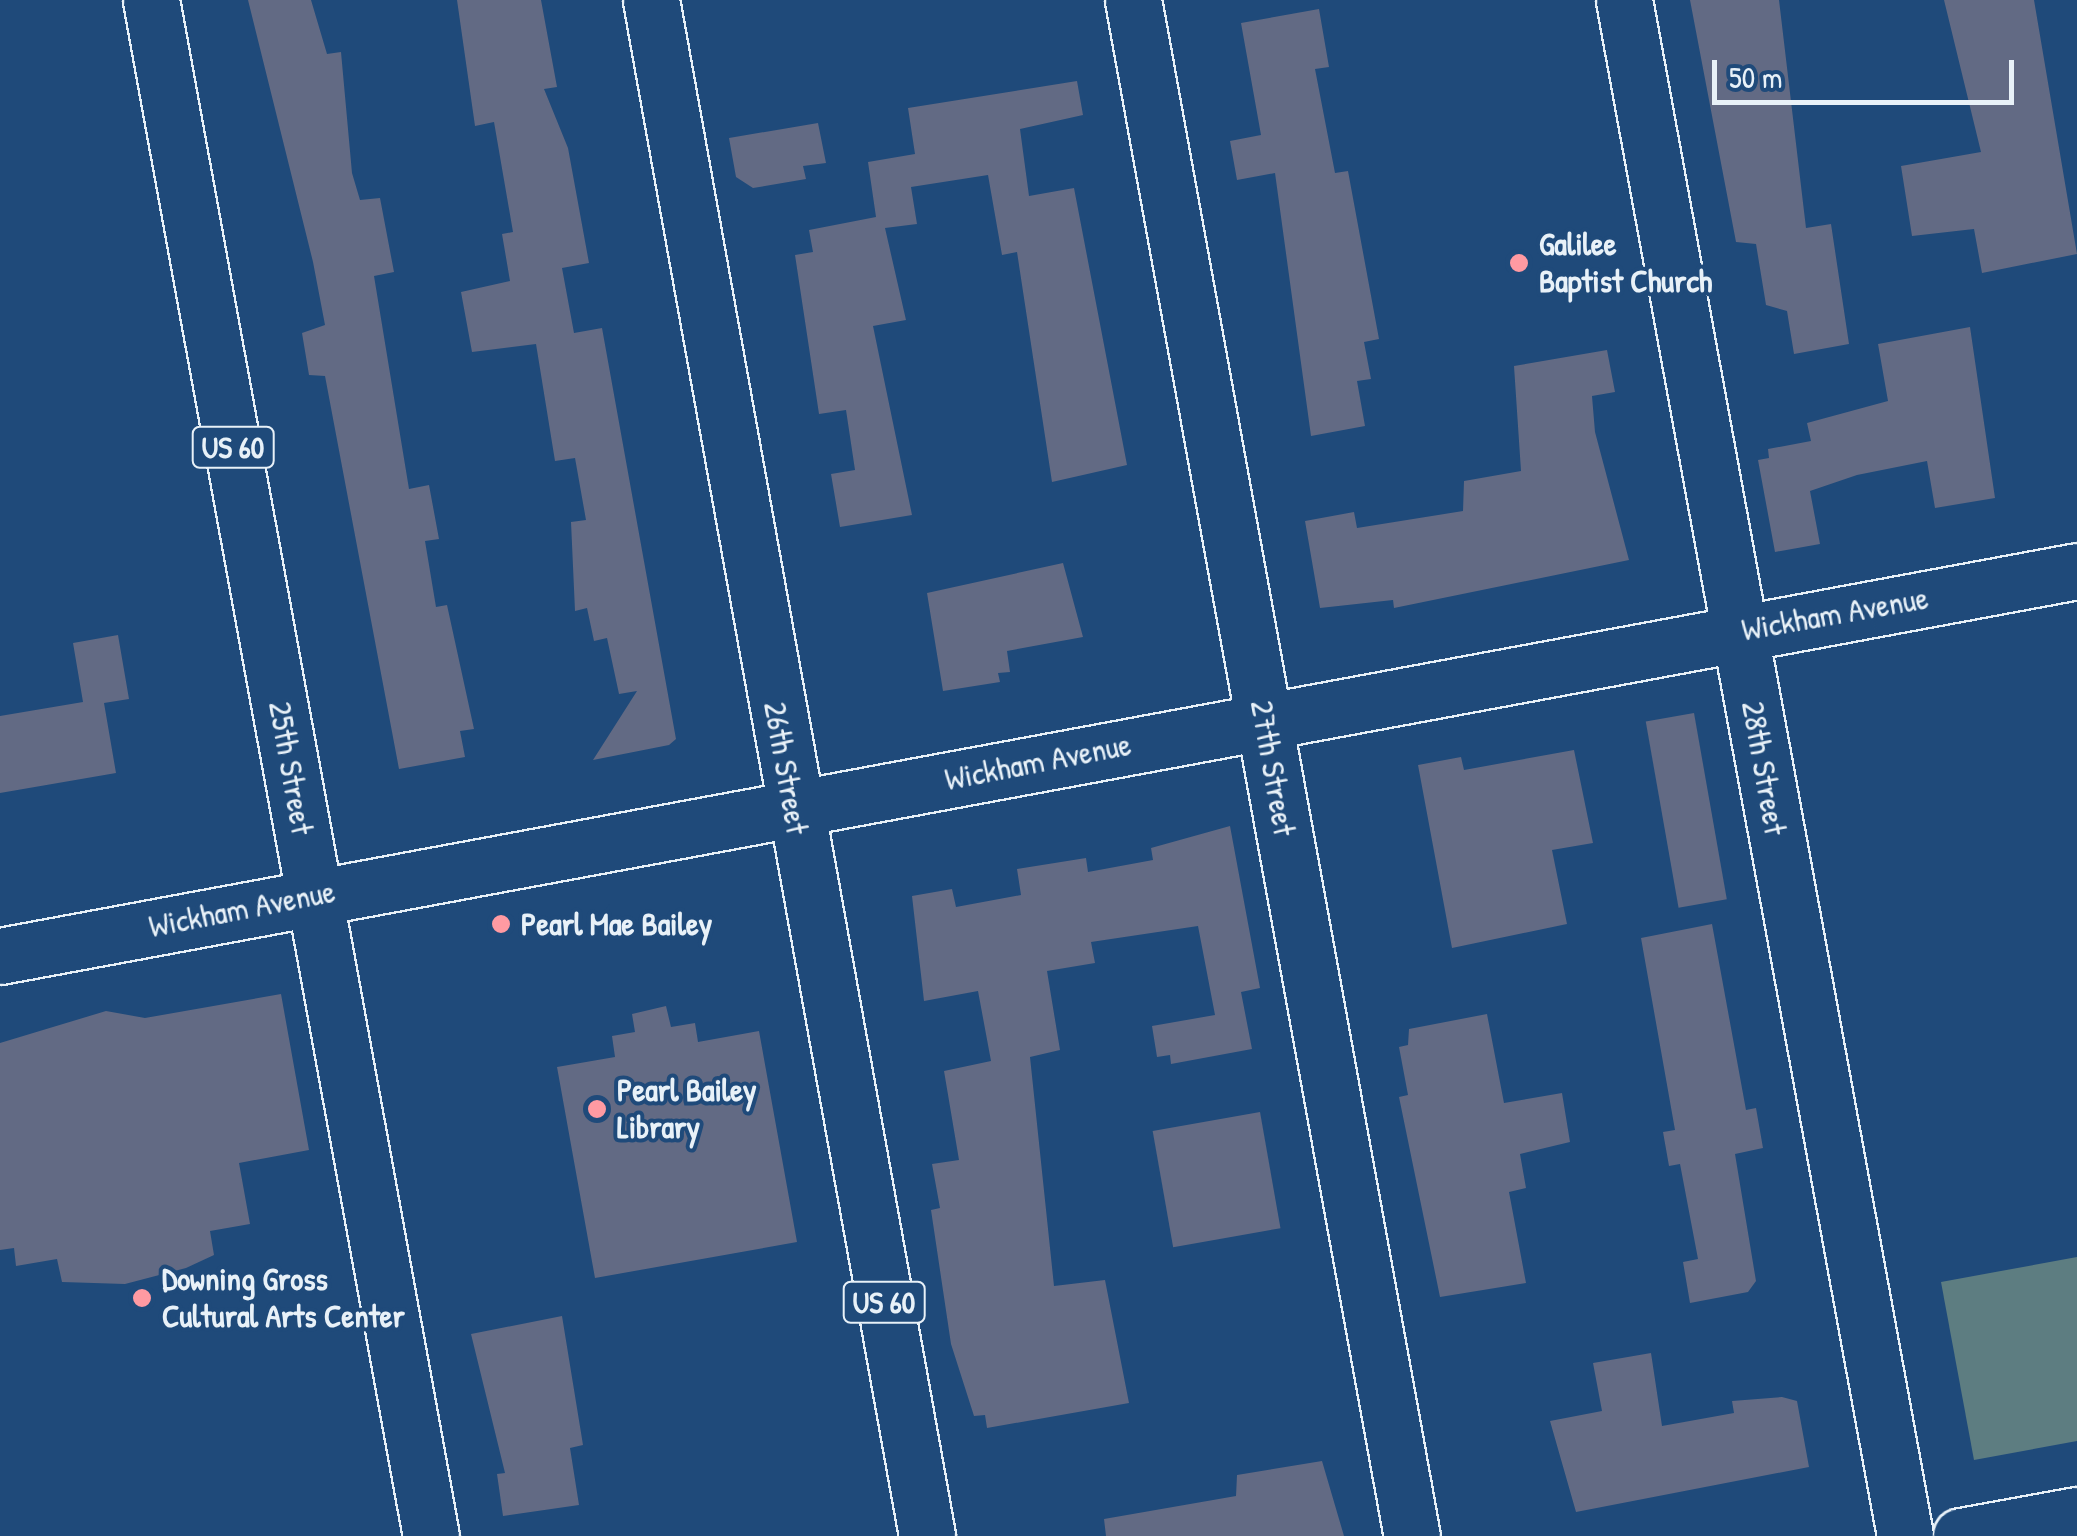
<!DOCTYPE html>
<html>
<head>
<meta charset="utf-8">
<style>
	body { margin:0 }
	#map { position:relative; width:2077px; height:1536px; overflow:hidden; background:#1f4a7a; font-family:"Patrick Hand",sans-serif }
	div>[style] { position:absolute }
	.green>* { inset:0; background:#5d7d81 }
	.building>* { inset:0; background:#626a84; transform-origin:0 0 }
	.roads { filter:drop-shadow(2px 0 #e8f1f8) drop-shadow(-2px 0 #e8f1f8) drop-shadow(0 2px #e8f1f8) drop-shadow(0 -2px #e8f1f8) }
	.minor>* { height:55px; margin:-27.5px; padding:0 27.5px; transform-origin:27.5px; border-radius:27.5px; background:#1f4a7a }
	.major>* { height:55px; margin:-27.5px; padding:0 27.5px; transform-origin:27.5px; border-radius:27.5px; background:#1f4a7a }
	.dots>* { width:28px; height:28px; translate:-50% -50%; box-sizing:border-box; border:5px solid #1f4a7a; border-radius:50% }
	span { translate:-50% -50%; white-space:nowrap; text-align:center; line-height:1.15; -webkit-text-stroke:8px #1f4a7a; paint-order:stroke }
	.shield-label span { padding:2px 8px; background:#1f4a7a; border:2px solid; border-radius:8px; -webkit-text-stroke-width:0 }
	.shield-label { font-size:30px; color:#e8f1f8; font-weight:700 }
	.poi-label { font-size:32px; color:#e8f1f8; font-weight:700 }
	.left { translate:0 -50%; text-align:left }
	.street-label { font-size:32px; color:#e8f1f8 }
	.scale { position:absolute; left:1712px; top:60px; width:302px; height:45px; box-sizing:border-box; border:5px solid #e8f1f8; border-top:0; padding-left:12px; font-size:30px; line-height:35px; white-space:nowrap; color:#e8f1f8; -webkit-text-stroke:8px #1f4a7a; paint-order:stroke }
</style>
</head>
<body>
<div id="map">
	<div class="green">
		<i style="clip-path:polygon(2077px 1257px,2077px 1441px,1974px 1460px,1941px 1282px)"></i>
	</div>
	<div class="building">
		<i style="clip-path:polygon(248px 0,311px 0,327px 54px,341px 52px,352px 173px,360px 200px,380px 198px,394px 272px,374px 276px,409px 489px,429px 485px,439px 539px,425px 541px,436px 607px,447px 605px,474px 729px,460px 731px,465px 757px,399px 769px,325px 376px,309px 375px,302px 333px,325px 325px,313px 262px)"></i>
		<i style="clip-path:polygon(457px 0,541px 0,557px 87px,544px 89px,568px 148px,589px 263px,562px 268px,574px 333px,602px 328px,676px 739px,669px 745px,593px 760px,637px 691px,619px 694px,607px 638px,594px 641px,587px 608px,575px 611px,571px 522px,586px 520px,575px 458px,555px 461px,536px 344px,472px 352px,461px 292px,510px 281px,502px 234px,513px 232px,494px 122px,475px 126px)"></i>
		<i style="clip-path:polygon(1690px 0,1779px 0,1806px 228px,1831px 224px,1849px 344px,1794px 354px,1787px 311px,1766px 305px,1756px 244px,1736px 242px)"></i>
		<i style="clip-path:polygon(1944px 0,2034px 0,2077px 254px,1982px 273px,1974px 229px,1912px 236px,1901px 166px,1981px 152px)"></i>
		<i style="clip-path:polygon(1319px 9px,1329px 67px,1315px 69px,1335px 173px,1348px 171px,1379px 339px,1364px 342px,1371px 379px,1357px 381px,1365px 426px,1311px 436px,1275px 173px,1237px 180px,1230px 141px,1261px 135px,1241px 23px)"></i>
		<i style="clip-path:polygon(1077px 81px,1083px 115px,1020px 129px,1029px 196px,1074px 188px,1127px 465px,1052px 482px,1017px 252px,1002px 255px,988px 175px,911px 187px,917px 224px,885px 228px,906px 320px,873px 326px,912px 515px,840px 527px,831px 474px,855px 470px,846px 410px,819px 414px,795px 255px,813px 252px,809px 230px,876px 217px,868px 162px,915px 154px,908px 108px)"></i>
		<i style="clip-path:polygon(818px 123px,826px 163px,803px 166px,806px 179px,753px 188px,736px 177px,729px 138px)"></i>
		<i style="clip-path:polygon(1970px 327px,1995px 498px,1935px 508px,1927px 461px,1857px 475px,1810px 491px,1820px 544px,1775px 552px,1758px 460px,1769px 458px,1768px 449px,1811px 441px,1807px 423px,1888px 401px,1878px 344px)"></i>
		<i style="clip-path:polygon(1607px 350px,1615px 392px,1592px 396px,1595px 432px,1629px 560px,1394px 608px,1393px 600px,1320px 608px,1305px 521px,1354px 512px,1357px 528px,1463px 511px,1464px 481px,1521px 471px,1514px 366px)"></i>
		<i style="clip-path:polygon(1063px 563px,1083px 637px,1007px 651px,1010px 672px,998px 673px,1000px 682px,943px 691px,927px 593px)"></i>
		<i style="clip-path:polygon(118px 635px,129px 699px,104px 703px,116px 773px,0 793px,0 716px,83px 702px,73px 643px)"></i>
		<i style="left:1694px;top:713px;width:189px;height:49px;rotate:80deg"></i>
		<i style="clip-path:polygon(1574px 750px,1593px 843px,1552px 850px,1567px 924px,1452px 948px,1418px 765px,1461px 757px,1464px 770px)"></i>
		<i style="clip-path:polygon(1230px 826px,1260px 988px,1241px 992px,1252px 1049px,1171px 1064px,1170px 1055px,1157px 1057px,1152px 1026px,1215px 1015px,1198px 926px,1091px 942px,1095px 963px,1047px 971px,1060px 1050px,1030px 1057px,1054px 1286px,1105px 1280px,1129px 1403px,987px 1428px,985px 1415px,974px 1416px,951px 1344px,931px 1210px,940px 1208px,932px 1164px,959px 1160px,944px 1071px,991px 1061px,978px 991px,924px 1001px,912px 896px,952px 889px,956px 907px,1021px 895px,1017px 869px,1086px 858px,1088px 872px,1153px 860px,1151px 848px)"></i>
		<i style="clip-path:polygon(1712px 924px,1746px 1110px,1756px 1108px,1763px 1148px,1735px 1154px,1756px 1281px,1748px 1292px,1690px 1303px,1683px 1262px,1698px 1259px,1680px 1164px,1669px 1166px,1663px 1132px,1675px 1130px,1641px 938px)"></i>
		<i style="clip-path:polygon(281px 994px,309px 1150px,239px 1163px,250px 1224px,210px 1231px,214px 1255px,186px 1268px,125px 1284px,62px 1282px,57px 1259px,16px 1266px,14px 1248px,0 1250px,0 1043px,106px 1011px,145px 1018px)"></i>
		<i style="clip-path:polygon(666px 1006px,671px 1027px,695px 1023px,698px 1042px,759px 1031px,797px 1242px,595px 1278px,557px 1067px,615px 1057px,612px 1036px,635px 1032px,632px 1014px)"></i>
		<i style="clip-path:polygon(1487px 1014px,1504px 1103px,1562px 1093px,1570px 1142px,1520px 1154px,1526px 1188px,1509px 1192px,1526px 1283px,1440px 1297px,1399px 1097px,1408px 1095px,1399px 1047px,1408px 1045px,1409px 1029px)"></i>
		<i style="left:1260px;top:1112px;width:118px;height:109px;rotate:80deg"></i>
		<i style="clip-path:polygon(562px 1316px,583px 1445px,570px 1448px,579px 1505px,503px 1516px,497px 1474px,505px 1473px,471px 1334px)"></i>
		<i style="clip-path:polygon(1651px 1353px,1662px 1426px,1734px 1413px,1732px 1401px,1782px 1397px,1797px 1401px,1809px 1467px,1576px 1512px,1550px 1421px,1602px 1411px,1593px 1363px)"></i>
		<i style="clip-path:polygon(1322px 1461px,1344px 1536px,1106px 1536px,1104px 1519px,1236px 1496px,1237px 1475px)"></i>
	</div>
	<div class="roads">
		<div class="minor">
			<i style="left:0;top:956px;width:2112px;rotate:-10.5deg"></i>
			<i style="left:1961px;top:1536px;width:118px;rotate:-10.3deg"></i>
		</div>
		<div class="major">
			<i style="left:151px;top:0;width:1561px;rotate:79.67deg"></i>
			<i style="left:651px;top:0;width:1561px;rotate:79.81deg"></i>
			<i style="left:1133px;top:0;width:1561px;rotate:79.71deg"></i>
			<i style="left:1624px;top:0;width:1561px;rotate:79.63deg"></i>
		</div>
	</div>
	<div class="dots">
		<i style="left:1519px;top:263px;background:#ff9aa2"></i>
		<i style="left:501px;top:924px;background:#ff9aa2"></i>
		<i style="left:597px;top:1109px;background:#ff9aa2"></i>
		<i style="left:142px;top:1298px;background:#ff9aa2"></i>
	</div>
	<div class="shield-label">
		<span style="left:233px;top:447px">US 60</span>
		<span style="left:884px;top:1302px">US 60</span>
	</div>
	<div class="poi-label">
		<span class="left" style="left:1539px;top:263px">Galilee<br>Baptist Church</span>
		<span class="left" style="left:521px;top:924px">Pearl Mae Bailey</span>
		<span class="left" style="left:617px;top:1109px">Pearl Bailey<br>Library</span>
		<span class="left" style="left:162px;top:1298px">Downing Gross<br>Cultural Arts Center</span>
	</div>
	<div class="street-label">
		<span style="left:1835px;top:614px;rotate:-10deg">Wickham Avenue</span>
		<span style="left:1038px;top:762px;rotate:-11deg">Wickham Avenue</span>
		<span style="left:291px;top:768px;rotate:80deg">25th Street</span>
		<span style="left:786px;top:768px;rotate:80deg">26th Street</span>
		<span style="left:1273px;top:768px;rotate:80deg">27th Street</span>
		<span style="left:1764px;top:768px;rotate:80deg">28th Street</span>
		<span style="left:242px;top:909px;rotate:-11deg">Wickham Avenue</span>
	</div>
	<div class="scale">50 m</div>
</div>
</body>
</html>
